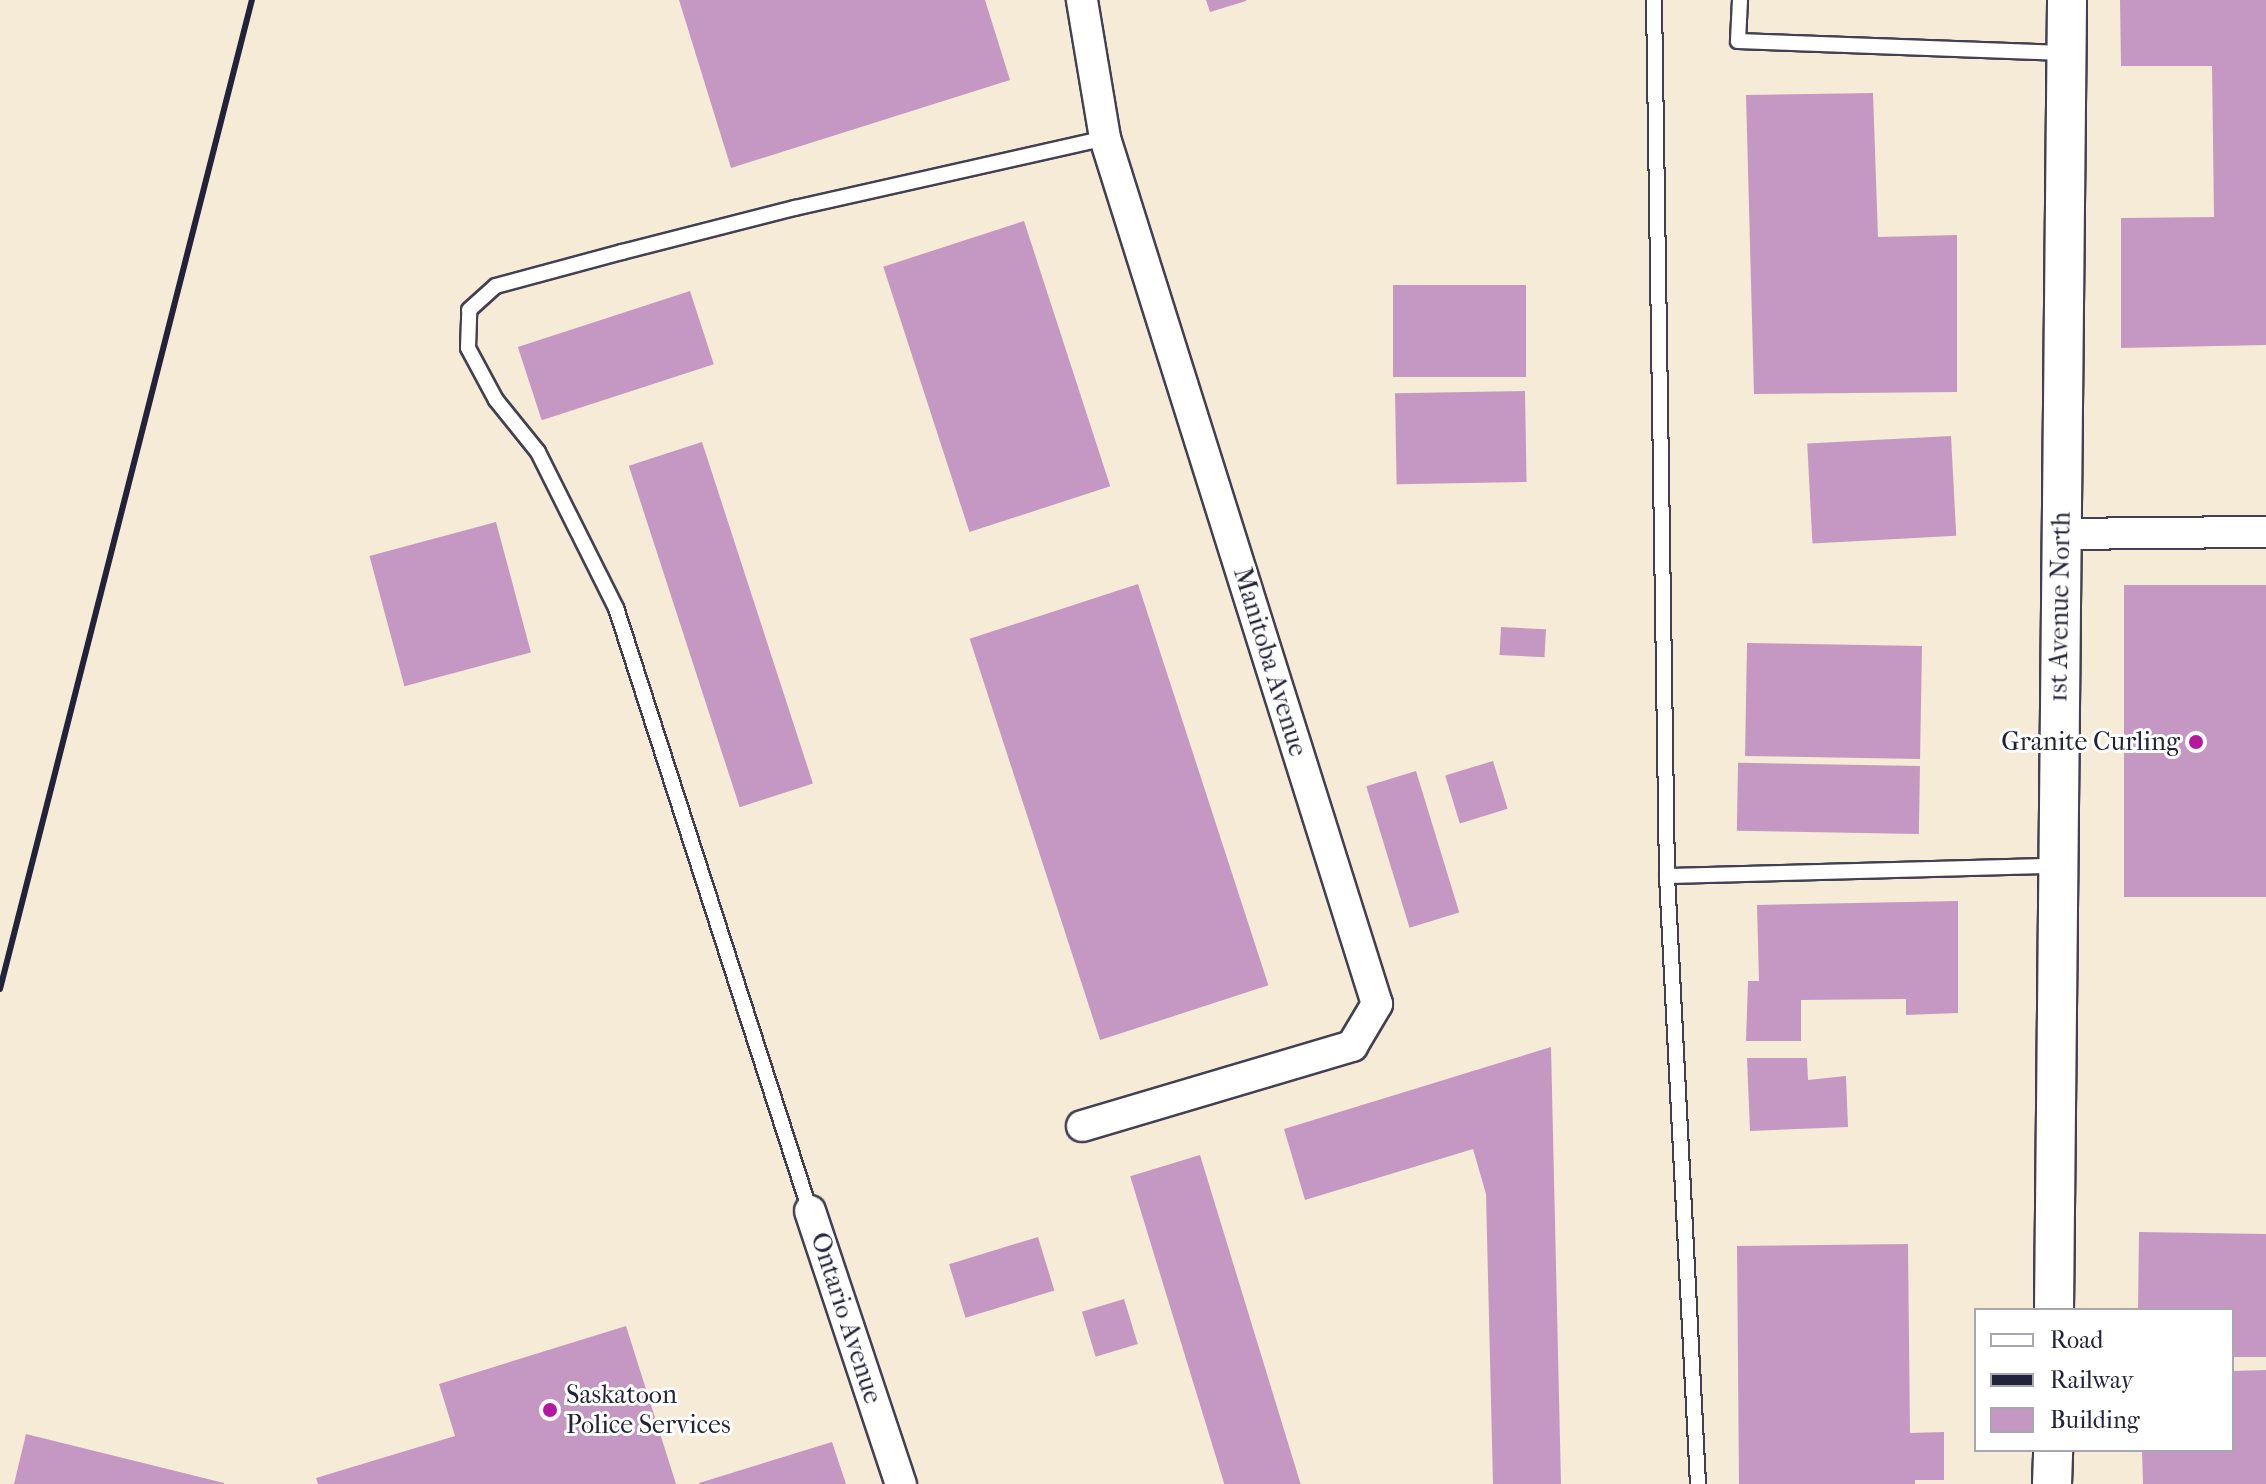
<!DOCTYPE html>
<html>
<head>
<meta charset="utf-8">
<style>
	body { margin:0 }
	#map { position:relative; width:2266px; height:1484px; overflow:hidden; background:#f6ebd7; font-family:"IM FELL French Canon",serif }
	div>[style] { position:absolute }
	.building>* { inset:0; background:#c598c3; transform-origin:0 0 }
	.roads { filter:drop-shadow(2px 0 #424052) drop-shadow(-2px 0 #424052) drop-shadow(0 2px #424052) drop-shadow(0 -2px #424052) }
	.service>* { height:14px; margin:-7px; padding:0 7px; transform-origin:7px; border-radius:7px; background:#fff }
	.minor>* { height:30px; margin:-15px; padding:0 15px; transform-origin:15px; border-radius:15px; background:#fff }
	.tertiary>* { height:38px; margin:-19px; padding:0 19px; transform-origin:19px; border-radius:19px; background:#fff }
	.rail>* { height:6px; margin:-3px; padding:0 3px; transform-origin:3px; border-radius:3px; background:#22223b }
	.dots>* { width:22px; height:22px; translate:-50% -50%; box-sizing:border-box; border:4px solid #fff; border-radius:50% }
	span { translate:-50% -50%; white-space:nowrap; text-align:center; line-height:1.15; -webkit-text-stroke:6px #fff; paint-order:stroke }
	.street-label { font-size:26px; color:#22223b }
	.poi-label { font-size:26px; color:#22223b }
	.right { translate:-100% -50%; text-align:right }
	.left { translate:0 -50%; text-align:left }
	.legend { position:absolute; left:1974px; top:1308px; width:260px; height:144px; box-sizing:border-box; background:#fff; border:2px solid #a7a7b1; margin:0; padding:10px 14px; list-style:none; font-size:24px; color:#22223b }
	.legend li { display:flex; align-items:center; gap:16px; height:40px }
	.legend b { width:40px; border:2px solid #a7a7b1 }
</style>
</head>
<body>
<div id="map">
	<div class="building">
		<i style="clip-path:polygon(679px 0,985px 0,1010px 80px,731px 168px)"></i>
		<i style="clip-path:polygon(1206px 0,1246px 0,1246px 1px,1210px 12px)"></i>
		<i style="clip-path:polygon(2120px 0,2266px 0,2266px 345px,2121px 348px,2121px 218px,2214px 217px,2212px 66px,2121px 66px)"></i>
		<i style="clip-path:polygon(1873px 93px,1878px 237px,1957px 235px,1957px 392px,1754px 394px,1746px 95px)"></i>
		<i style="left:1024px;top:221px;width:279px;height:148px;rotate:72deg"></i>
		<i style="left:1393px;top:285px;width:133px;height:92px"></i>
		<i style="left:690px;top:291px;width:77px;height:181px;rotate:72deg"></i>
		<i style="left:1525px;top:391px;width:91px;height:130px;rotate:89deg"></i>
		<i style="left:1951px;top:436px;width:100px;height:144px;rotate:87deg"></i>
		<i style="left:702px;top:442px;width:359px;height:77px;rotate:72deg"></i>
		<i style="left:496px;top:522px;width:135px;height:131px;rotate:75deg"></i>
		<i style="left:1138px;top:584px;width:422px;height:177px;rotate:72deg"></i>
		<i style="left:2266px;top:585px;width:312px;height:142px;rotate:90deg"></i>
		<i style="left:1501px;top:627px;width:45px;height:28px;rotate:3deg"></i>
		<i style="left:1922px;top:646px;width:113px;height:175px;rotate:91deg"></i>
		<i style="left:1493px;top:761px;width:50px;height:50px;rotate:73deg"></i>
		<i style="left:1920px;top:766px;width:68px;height:182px;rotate:91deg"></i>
		<i style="left:1416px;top:771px;width:148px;height:52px;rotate:73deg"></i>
		<i style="clip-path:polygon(1958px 901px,1958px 1013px,1906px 1015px,1906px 999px,1801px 1000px,1801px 1041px,1746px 1041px,1748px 981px,1759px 981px,1757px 905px)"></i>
		<i style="clip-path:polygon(1551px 1047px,1561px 1484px,1493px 1484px,1486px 1194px,1473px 1149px,1305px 1200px,1284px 1129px)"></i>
		<i style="clip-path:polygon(1747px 1058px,1807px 1058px,1808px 1080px,1846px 1076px,1848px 1127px,1750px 1131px)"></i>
		<i style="left:1200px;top:1155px;width:345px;height:73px;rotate:73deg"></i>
		<i style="clip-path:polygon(2139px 1232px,2266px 1234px,2266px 1357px,2232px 1357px,2232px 1310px,2138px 1310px)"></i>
		<i style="left:1038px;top:1237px;width:56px;height:93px;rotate:73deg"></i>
		<i style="clip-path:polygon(1908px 1244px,1910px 1433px,1944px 1432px,1944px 1480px,1915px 1480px,1915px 1484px,1739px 1484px,1737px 1246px)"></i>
		<i style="left:1124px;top:1299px;width:47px;height:44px;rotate:73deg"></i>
		<i style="clip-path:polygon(626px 1326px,676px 1484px,318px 1484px,316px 1478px,455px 1436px,439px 1384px)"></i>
		<i style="clip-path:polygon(2266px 1370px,2266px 1484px,2143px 1484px,2142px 1450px,2232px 1450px,2232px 1371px)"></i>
		<i style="clip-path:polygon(26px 1434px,224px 1483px,224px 1484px,14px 1484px)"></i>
		<i style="clip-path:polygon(832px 1442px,846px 1484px,699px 1484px,699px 1483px)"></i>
	</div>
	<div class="roads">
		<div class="service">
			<i style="left:1654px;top:0;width:876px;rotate:89.15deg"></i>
			<i style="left:1667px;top:876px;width:609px;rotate:87.08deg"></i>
			<i style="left:1740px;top:0;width:41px;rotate:92.8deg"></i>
			<i style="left:1738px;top:41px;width:326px;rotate:2.1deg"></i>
			<i style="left:1667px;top:876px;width:390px;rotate:-1.5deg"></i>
			<i style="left:810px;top:1211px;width:633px;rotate:-107.83deg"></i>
			<i style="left:616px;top:608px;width:174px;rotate:-116.6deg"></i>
			<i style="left:538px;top:452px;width:67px;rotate:-128.9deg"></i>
			<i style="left:496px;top:400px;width:59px;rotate:-118.3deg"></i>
			<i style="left:468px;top:348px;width:38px;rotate:-88deg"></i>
			<i style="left:469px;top:310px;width:36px;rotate:-42deg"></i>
			<i style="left:496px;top:286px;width:131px;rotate:-15.1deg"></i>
			<i style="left:622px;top:252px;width:179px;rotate:-14.3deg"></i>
			<i style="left:795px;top:208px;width:318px;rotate:-12.7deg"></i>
		</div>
		<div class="minor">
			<i style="left:2061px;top:534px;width:205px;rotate:-0.6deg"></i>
			<i style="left:1082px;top:1126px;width:282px;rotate:-16.5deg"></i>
			<i style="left:1352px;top:1046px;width:49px;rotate:-59.2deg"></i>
			<i style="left:1377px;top:1004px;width:908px;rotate:-107.44deg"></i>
			<i style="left:1105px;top:138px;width:140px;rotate:-99.5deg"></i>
			<i style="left:810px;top:1211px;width:288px;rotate:71.6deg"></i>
		</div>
		<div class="tertiary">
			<i style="left:2054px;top:1310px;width:1310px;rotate:-89.43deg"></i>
			<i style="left:2052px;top:1484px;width:34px;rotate:-88deg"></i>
		</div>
	</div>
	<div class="rail">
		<i style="left:0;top:989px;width:1021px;rotate:-75.71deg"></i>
	</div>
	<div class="dots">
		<i style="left:2196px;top:742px;background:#b5179e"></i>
		<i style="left:550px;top:1410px;background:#b5179e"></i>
	</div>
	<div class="street-label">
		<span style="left:2060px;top:607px;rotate:-89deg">1st Avenue North</span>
		<span style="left:1270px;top:662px;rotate:73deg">Manitoba Avenue</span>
		<span style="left:846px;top:1318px;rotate:72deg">Ontario Avenue</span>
	</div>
	<div class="poi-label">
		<span class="right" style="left:2180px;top:742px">Granite Curling</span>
		<span class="left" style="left:566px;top:1410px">Saskatoon<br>Police Services</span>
	</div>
	<ul class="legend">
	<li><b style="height:10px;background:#fff"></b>Road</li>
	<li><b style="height:10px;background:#22223b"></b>Railway</li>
	<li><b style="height:22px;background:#c598c3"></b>Building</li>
	</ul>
</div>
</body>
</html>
